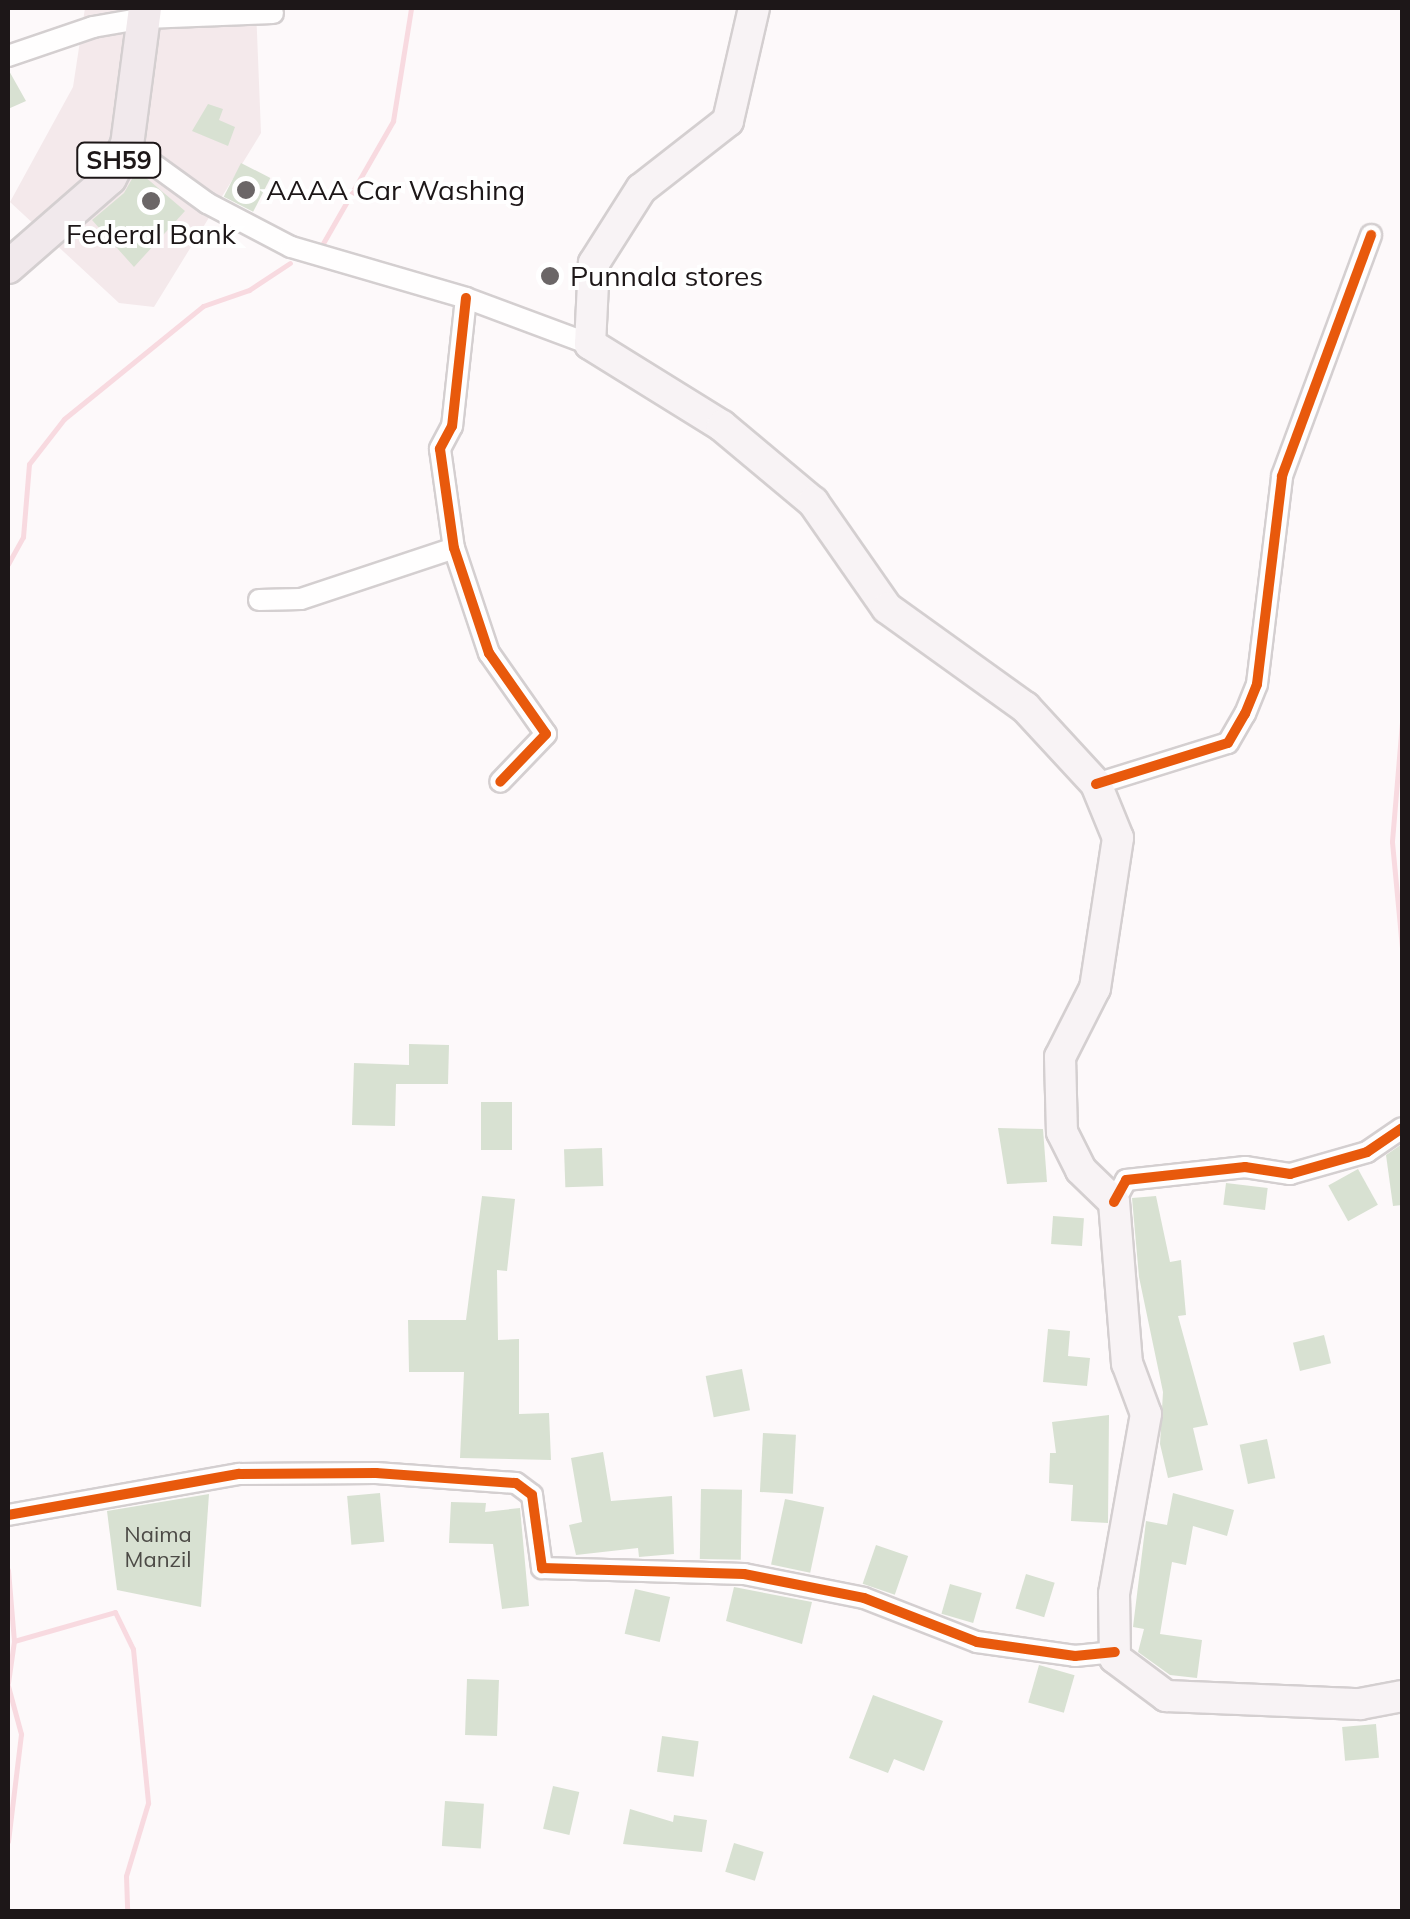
<!DOCTYPE html>
<html>
<head>
<meta charset="utf-8">
<style>
	body { margin:0 }
	#map { position:relative; width:1410px; height:1919px; overflow:hidden; background:#fdf9fa; font-family:Mulish,sans-serif }
	div>[style] { position:absolute }
	.built>* { inset:0; background:#f4e9eb }
	.stream>* { height:5px; margin:-2.5px; padding:0 2.5px; transform-origin:2.5px; border-radius:2.5px; background:#f8dae0 }
	.building>* { inset:0; background:#d8e1d2; transform-origin:0 0 }
	.roads { filter:drop-shadow(2px 0 #d4cfd0) drop-shadow(-2px 0 #d4cfd0) drop-shadow(0 2px #d4cfd0) drop-shadow(0 -2px #d4cfd0) }
	.street>* { height:20px; margin:-10px; padding:0 10px; transform-origin:10px; border-radius:10px; background:#fffefe }
	.secondary>* { height:30px; margin:-15px; padding:0 15px; transform-origin:15px; border-radius:15px; background:#f8f3f5 }
	.primary>* { height:32px; margin:-16px; padding:0 16px; transform-origin:16px; border-radius:16px; background:#f1e9ec }
	.cycleway>* { height:10px; margin:-5px; padding:0 5px; transform-origin:5px; border-radius:5px; background:#e8590c }
	.dots>* { width:28px; height:28px; translate:-50% -50%; box-sizing:border-box; border:5px solid #fff; border-radius:50% }
	span { translate:-50% -50%; white-space:nowrap; text-align:center; line-height:1.15; -webkit-text-stroke:8px #fff; paint-order:stroke }
	.number-label { font-size:22px; color:#4c4a46 }
	.number-label span { -webkit-text-stroke-width:0 }
	.shield-label span { padding:2px 8px; background:#fff; border:2px solid; border-radius:8px; -webkit-text-stroke-width:0 }
	.shield-label { font-size:25px; color:#1d1718; font-weight:700 }
	.poi-label { font-size:28px; color:#1d1718 }
	.left { translate:0 -50%; text-align:left }
	.frame { position:absolute; inset:0; border:10px solid #1d1718; pointer-events:none }
</style>
</head>
<body>
<div id="map">
	<div class="built">
		<i style="clip-path:polygon(85px 8px,256px 8px,261px 133px,154px 307px,119px 303px,10px 202px,73px 87px)"></i>
	</div>
	<div class="stream">
		<i style="left:322px;top:245px;width:143px;rotate:-60.2deg"></i>
		<i style="left:393px;top:121px;width:114px;rotate:-80.9deg"></i>
		<i style="left:8px;top:564px;width:31px;rotate:-61deg"></i>
		<i style="left:23px;top:537px;width:73px;rotate:-85.3deg"></i>
		<i style="left:29px;top:464px;width:57px;rotate:-52.1deg"></i>
		<i style="left:64px;top:419px;width:179px;rotate:-39.1deg"></i>
		<i style="left:203px;top:306px;width:49px;rotate:-19.2deg"></i>
		<i style="left:249px;top:290px;width:49px;rotate:-33.4deg"></i>
		<i style="left:1402px;top:722px;width:120px;rotate:94.8deg"></i>
		<i style="left:1392px;top:842px;width:106px;rotate:84.6deg"></i>
		<i style="left:8px;top:1570px;width:71px;rotate:85.2deg"></i>
		<i style="left:14px;top:1641px;width:105px;rotate:-16deg"></i>
		<i style="left:115px;top:1612px;width:41px;rotate:64.1deg"></i>
		<i style="left:133px;top:1649px;width:155px;rotate:84.4deg"></i>
		<i style="left:148px;top:1803px;width:76px;rotate:106.8deg"></i>
		<i style="left:126px;top:1876px;width:36px;rotate:88deg"></i>
		<i style="left:8px;top:1683px;width:42px;rotate:-81.9deg"></i>
		<i style="left:8px;top:1686px;width:50px;rotate:74.8deg"></i>
		<i style="left:21px;top:1734px;width:108px;rotate:96.9deg"></i>
	</div>
	<div class="building">
		<i style="clip-path:polygon(8px 69px,26px 101px,8px 109px)"></i>
		<i style="clip-path:polygon(208px 104px,223px 109px,219px 120px,235px 127px,228px 146px,192px 131px)"></i>
		<i style="left:241px;top:163px;width:33px;height:38px;rotate:27deg"></i>
		<i style="clip-path:polygon(137px 170px,185px 211px,134px 267px,92px 220px,124px 193px)"></i>
		<i style="clip-path:polygon(409px 1044px,449px 1045px,448px 1084px,396px 1084px,395px 1126px,352px 1125px,354px 1063px,409px 1065px)"></i>
		<i style="left:481px;top:1102px;width:31px;height:48px"></i>
		<i style="clip-path:polygon(998px 1128px,1043px 1129px,1047px 1182px,1007px 1184px)"></i>
		<i style="clip-path:polygon(1402px 1144px,1402px 1205px,1393px 1206px,1386px 1155px)"></i>
		<i style="left:602px;top:1148px;width:38px;height:38px;rotate:88deg"></i>
		<i style="left:1358px;top:1169px;width:41px;height:34px;rotate:61deg"></i>
		<i style="left:1226px;top:1183px;width:42px;height:22px;rotate:7deg"></i>
		<i style="clip-path:polygon(482px 1196px,515px 1199px,507px 1271px,497px 1270px,498px 1340px,519px 1339px,519px 1414px,549px 1413px,551px 1460px,460px 1458px,464px 1372px,409px 1372px,408px 1320px,466px 1320px)"></i>
		<i style="clip-path:polygon(1156px 1196px,1170px 1262px,1181px 1260px,1186px 1315px,1178px 1316px,1208px 1425px,1193px 1428px,1203px 1470px,1168px 1478px,1160px 1444px,1163px 1392px,1139px 1277px,1132px 1198px)"></i>
		<i style="left:1053px;top:1216px;width:31px;height:28px;rotate:4deg"></i>
		<i style="clip-path:polygon(1048px 1329px,1070px 1331px,1068px 1356px,1090px 1358px,1087px 1386px,1043px 1382px)"></i>
		<i style="left:1324px;top:1335px;width:29px;height:32px;rotate:76deg"></i>
		<i style="left:742px;top:1369px;width:42px;height:37px;rotate:79deg"></i>
		<i style="clip-path:polygon(1109px 1415px,1108px 1523px,1071px 1521px,1073px 1485px,1049px 1483px,1050px 1453px,1056px 1453px,1052px 1422px)"></i>
		<i style="left:763px;top:1433px;width:33px;height:59px;rotate:3deg"></i>
		<i style="left:1267px;top:1439px;width:40px;height:28px;rotate:78deg"></i>
		<i style="clip-path:polygon(603px 1452px,611px 1501px,672px 1496px,674px 1554px,639px 1557px,638px 1548px,576px 1555px,569px 1525px,582px 1522px,571px 1458px)"></i>
		<i style="left:701px;top:1489px;width:41px;height:70px;rotate:1deg"></i>
		<i style="left:380px;top:1493px;width:49px;height:33px;rotate:85deg"></i>
		<i style="clip-path:polygon(1173px 1493px,1234px 1510px,1227px 1536px,1193px 1526px,1186px 1565px,1172px 1562px,1160px 1634px,1202px 1640px,1197px 1678px,1170px 1675px,1138px 1652px,1144px 1629px,1133px 1627px,1146px 1521px,1167px 1525px)"></i>
		<i style="clip-path:polygon(209px 1494px,201px 1607px,117px 1590px,107px 1511px)"></i>
		<i style="left:785px;top:1499px;width:40px;height:67px;rotate:12deg"></i>
		<i style="clip-path:polygon(451px 1502px,486px 1503px,485px 1512px,520px 1508px,529px 1606px,502px 1609px,493px 1544px,449px 1543px)"></i>
		<i style="left:876px;top:1545px;width:34px;height:41px;rotate:19deg"></i>
		<i style="left:1026px;top:1574px;width:30px;height:36px;rotate:17deg"></i>
		<i style="left:950px;top:1584px;width:33px;height:31px;rotate:16deg"></i>
		<i style="clip-path:polygon(734px 1587px,812px 1602px,802px 1644px,726px 1621px)"></i>
		<i style="left:635px;top:1589px;width:36px;height:46px;rotate:13deg"></i>
		<i style="left:1039px;top:1665px;width:37px;height:39px;rotate:16deg"></i>
		<i style="left:467px;top:1679px;width:32px;height:56px;rotate:2deg"></i>
		<i style="clip-path:polygon(873px 1695px,943px 1721px,924px 1771px,894px 1759px,888px 1773px,849px 1758px)"></i>
		<i style="left:1376px;top:1724px;width:34px;height:34px;rotate:85deg"></i>
		<i style="left:662px;top:1736px;width:37px;height:36px;rotate:8deg"></i>
		<i style="left:553px;top:1786px;width:27px;height:44px;rotate:13deg"></i>
		<i style="left:445px;top:1801px;width:39px;height:45px;rotate:4deg"></i>
		<i style="clip-path:polygon(630px 1809px,673px 1822px,674px 1815px,707px 1820px,702px 1852px,623px 1844px)"></i>
		<i style="left:734px;top:1843px;width:31px;height:30px;rotate:17deg"></i>
	</div>
	<div class="roads">
		<div class="street">
			<i style="left:8px;top:56px;width:90px;rotate:-18.8deg"></i>
			<i style="left:93px;top:27px;width:53px;rotate:-9.8deg"></i>
			<i style="left:145px;top:18px;width:128px;rotate:-2.2deg"></i>
			<i style="left:127px;top:145px;width:99px;rotate:35.9deg"></i>
			<i style="left:207px;top:203px;width:95px;rotate:27.6deg"></i>
			<i style="left:291px;top:247px;width:182px;rotate:16.2deg"></i>
			<i style="left:466px;top:298px;width:132px;rotate:20.4deg"></i>
			<i style="left:466px;top:298px;width:129px;rotate:96.2deg"></i>
			<i style="left:452px;top:426px;width:26px;rotate:118deg"></i>
			<i style="left:440px;top:449px;width:100px;rotate:82deg"></i>
			<i style="left:454px;top:548px;width:111px;rotate:71.6deg"></i>
			<i style="left:489px;top:653px;width:99px;rotate:54.9deg"></i>
			<i style="left:546px;top:734px;width:66px;rotate:133.8deg"></i>
			<i style="left:259px;top:600px;width:42px;rotate:-1.4deg"></i>
			<i style="left:301px;top:599px;width:161px;rotate:-18.4deg"></i>
			<i style="left:1096px;top:784px;width:138px;rotate:-17.3deg"></i>
			<i style="left:1228px;top:743px;width:34px;rotate:-60deg"></i>
			<i style="left:1245px;top:714px;width:32px;rotate:-68deg"></i>
			<i style="left:1257px;top:684px;width:209px;rotate:-83.1deg"></i>
			<i style="left:1282px;top:476px;width:257px;rotate:-69.7deg"></i>
			<i style="left:1114px;top:1202px;width:25px;rotate:-61deg"></i>
			<i style="left:1126px;top:1180px;width:120px;rotate:-6.2deg"></i>
			<i style="left:1245px;top:1167px;width:46px;rotate:8.8deg"></i>
			<i style="left:1290px;top:1174px;width:80px;rotate:-15.9deg"></i>
			<i style="left:1367px;top:1152px;width:42px;rotate:-34.4deg"></i>
			<i style="left:8px;top:1515px;width:235px;rotate:-10.1deg"></i>
			<i style="left:239px;top:1474px;width:137px;rotate:-0.4deg"></i>
			<i style="left:376px;top:1473px;width:140px;rotate:4.1deg"></i>
			<i style="left:516px;top:1483px;width:20px;rotate:37deg"></i>
			<i style="left:532px;top:1495px;width:74px;rotate:82.2deg"></i>
			<i style="left:542px;top:1568px;width:202px;rotate:1.7deg"></i>
			<i style="left:744px;top:1574px;width:122px;rotate:11.3deg"></i>
			<i style="left:864px;top:1598px;width:121px;rotate:21.3deg"></i>
			<i style="left:977px;top:1642px;width:99px;rotate:8.1deg"></i>
			<i style="left:1075px;top:1656px;width:40px;rotate:-5.7deg"></i>
		</div>
		<div class="secondary">
			<i style="left:754px;top:8px;width:116px;rotate:103deg"></i>
			<i style="left:728px;top:121px;width:110px;rotate:142deg"></i>
			<i style="left:641px;top:189px;width:88px;rotate:122.4deg"></i>
			<i style="left:594px;top:263px;width:81px;rotate:92.8deg"></i>
			<i style="left:590px;top:344px;width:155px;rotate:31.8deg"></i>
			<i style="left:722px;top:426px;width:119px;rotate:39.9deg"></i>
			<i style="left:813px;top:502px;width:129px;rotate:55.1deg"></i>
			<i style="left:887px;top:608px;width:170px;rotate:35.7deg"></i>
			<i style="left:1025px;top:707px;width:105px;rotate:47.3deg"></i>
			<i style="left:1096px;top:784px;width:58px;rotate:67.8deg"></i>
			<i style="left:1118px;top:838px;width:152px;rotate:98.7deg"></i>
			<i style="left:1095px;top:988px;width:77px;rotate:116.9deg"></i>
			<i style="left:1060px;top:1057px;width:75px;rotate:88.5deg"></i>
			<i style="left:1062px;top:1132px;width:42px;rotate:63.4deg"></i>
			<i style="left:1081px;top:1170px;width:46px;rotate:44.1deg"></i>
			<i style="left:1114px;top:1202px;width:162px;rotate:85.4deg"></i>
			<i style="left:1127px;top:1363px;width:54px;rotate:69.6deg"></i>
			<i style="left:1146px;top:1414px;width:183px;rotate:100.1deg"></i>
			<i style="left:1114px;top:1594px;width:64px;rotate:89.1deg"></i>
			<i style="left:1115px;top:1658px;width:64px;rotate:36.7deg"></i>
			<i style="left:1166px;top:1696px;width:194px;rotate:2.4deg"></i>
			<i style="left:1360px;top:1704px;width:43px;rotate:-10.8deg"></i>
		</div>
		<div class="primary">
			<i style="left:8px;top:267px;width:135px;rotate:-41.1deg"></i>
			<i style="left:110px;top:178px;width:37px;rotate:-63deg"></i>
			<i style="left:127px;top:145px;width:138px;rotate:-82.5deg"></i>
		</div>
	</div>
	<div class="cycleway">
		<i style="left:466px;top:298px;width:129px;rotate:96.2deg"></i>
		<i style="left:452px;top:426px;width:26px;rotate:118deg"></i>
		<i style="left:440px;top:449px;width:100px;rotate:82deg"></i>
		<i style="left:454px;top:548px;width:111px;rotate:71.6deg"></i>
		<i style="left:489px;top:653px;width:99px;rotate:54.9deg"></i>
		<i style="left:546px;top:734px;width:66px;rotate:133.8deg"></i>
		<i style="left:1096px;top:784px;width:138px;rotate:-17.3deg"></i>
		<i style="left:1228px;top:743px;width:34px;rotate:-60deg"></i>
		<i style="left:1245px;top:714px;width:32px;rotate:-68deg"></i>
		<i style="left:1257px;top:684px;width:209px;rotate:-83.1deg"></i>
		<i style="left:1282px;top:476px;width:257px;rotate:-69.7deg"></i>
		<i style="left:1114px;top:1202px;width:25px;rotate:-61deg"></i>
		<i style="left:1126px;top:1180px;width:120px;rotate:-6.2deg"></i>
		<i style="left:1245px;top:1167px;width:46px;rotate:8.8deg"></i>
		<i style="left:1290px;top:1174px;width:80px;rotate:-15.9deg"></i>
		<i style="left:1367px;top:1152px;width:42px;rotate:-34.4deg"></i>
		<i style="left:8px;top:1515px;width:235px;rotate:-10.1deg"></i>
		<i style="left:239px;top:1474px;width:137px;rotate:-0.4deg"></i>
		<i style="left:376px;top:1473px;width:140px;rotate:4.1deg"></i>
		<i style="left:516px;top:1483px;width:20px;rotate:37deg"></i>
		<i style="left:532px;top:1495px;width:74px;rotate:82.2deg"></i>
		<i style="left:542px;top:1568px;width:202px;rotate:1.7deg"></i>
		<i style="left:744px;top:1574px;width:122px;rotate:11.3deg"></i>
		<i style="left:864px;top:1598px;width:121px;rotate:21.3deg"></i>
		<i style="left:977px;top:1642px;width:99px;rotate:8.1deg"></i>
		<i style="left:1075px;top:1656px;width:40px;rotate:-5.7deg"></i>
	</div>
	<div class="dots">
		<i style="left:246px;top:190px;background:#6b6667"></i>
		<i style="left:151px;top:201px;background:#6b6667"></i>
		<i style="left:550px;top:276px;background:#6b6667"></i>
	</div>
	<div class="number-label">
		<span style="left:158px;top:1547px">Naima<br>Manzil</span>
	</div>
	<div class="shield-label">
		<span style="left:119px;top:160px">SH59</span>
	</div>
	<div class="poi-label">
		<span class="left" style="left:266px;top:190px">AAAA Car Washing</span>
		<span style="left:151px;top:234px">Federal Bank</span>
		<span class="left" style="left:570px;top:276px">Punnala stores</span>
	</div>
	<div class="frame"></div>
</div>
</body>
</html>
